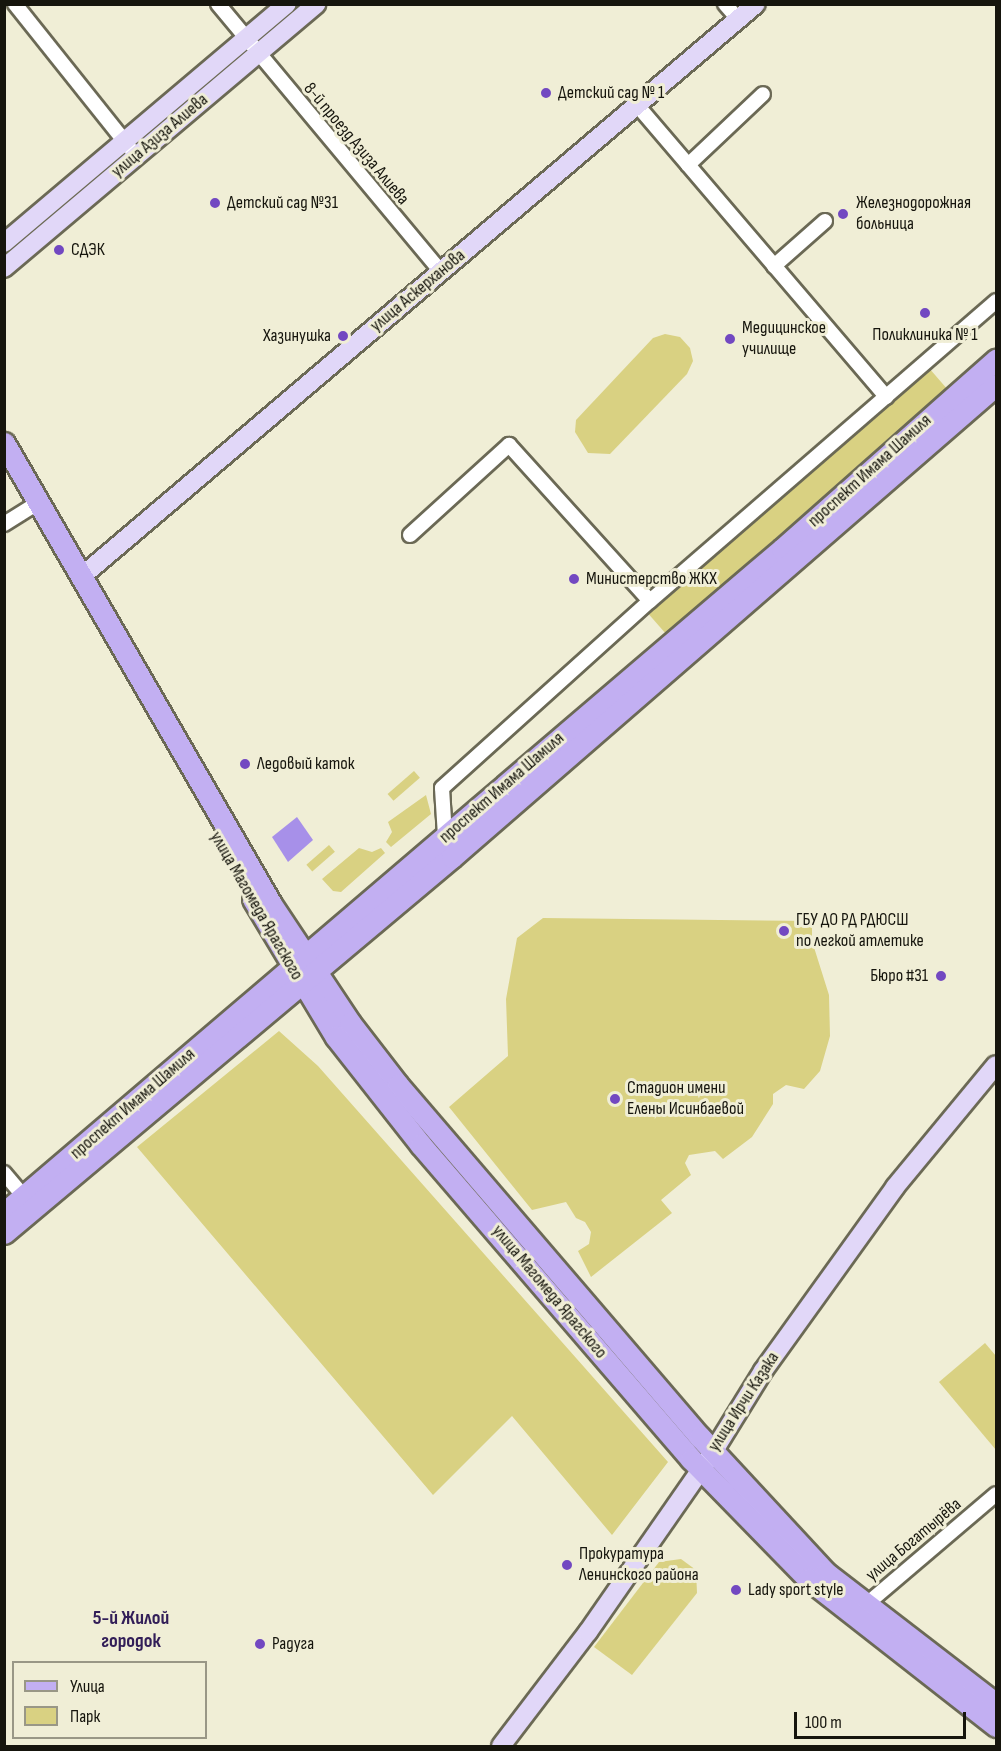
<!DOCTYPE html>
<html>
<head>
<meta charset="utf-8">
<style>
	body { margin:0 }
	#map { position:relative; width:1001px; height:1751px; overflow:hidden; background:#f0eed6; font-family:"Sofia Sans Condensed",sans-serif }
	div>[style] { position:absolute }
	.green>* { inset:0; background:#d9d182; transform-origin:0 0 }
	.water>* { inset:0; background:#a790e9 }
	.roads { filter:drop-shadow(2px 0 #6b6955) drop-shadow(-2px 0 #6b6955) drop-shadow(0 2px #6b6955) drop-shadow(0 -2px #6b6955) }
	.minor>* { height:14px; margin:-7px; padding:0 7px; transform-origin:7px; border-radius:7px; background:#fff }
	.secondary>* { height:18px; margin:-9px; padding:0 9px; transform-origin:9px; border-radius:9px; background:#e1d7f8 }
	.primary>* { height:21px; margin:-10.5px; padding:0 10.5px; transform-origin:10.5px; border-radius:10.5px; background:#c2aff2 }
	.dots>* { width:16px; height:16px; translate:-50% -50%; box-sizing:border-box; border:3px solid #f0eed6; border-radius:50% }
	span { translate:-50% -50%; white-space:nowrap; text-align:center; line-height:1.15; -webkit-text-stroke:6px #f0eed6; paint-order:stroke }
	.poi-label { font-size:18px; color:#16150d }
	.left { translate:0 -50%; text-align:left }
	.right { translate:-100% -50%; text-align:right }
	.street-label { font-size:18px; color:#16150d }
	.neighbourhood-label { font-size:20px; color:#321e58; font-weight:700 }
	.frame { position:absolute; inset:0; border:6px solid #16150d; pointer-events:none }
	.legend { position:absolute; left:12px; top:1661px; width:195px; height:78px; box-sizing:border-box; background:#f0eed6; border:2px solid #999786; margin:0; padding:8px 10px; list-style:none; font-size:18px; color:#16150d }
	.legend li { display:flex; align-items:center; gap:12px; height:30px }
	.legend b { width:30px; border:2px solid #999786 }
	.scale { position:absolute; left:794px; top:1712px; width:172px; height:27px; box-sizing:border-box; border:3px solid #16150d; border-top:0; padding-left:8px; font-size:18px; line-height:21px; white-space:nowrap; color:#16150d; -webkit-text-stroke:4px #f0eed6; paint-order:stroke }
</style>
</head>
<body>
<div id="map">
	<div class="green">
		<i style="clip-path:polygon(665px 334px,680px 337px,690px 348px,693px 361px,687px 374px,610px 454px,588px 453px,575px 432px,576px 420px,653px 338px)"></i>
		<i style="left:929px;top:368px;width:28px;height:373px;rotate:49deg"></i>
		<i style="left:414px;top:771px;width:9px;height:35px;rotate:49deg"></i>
		<i style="clip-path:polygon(426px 795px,431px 814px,391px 847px,386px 842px,392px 832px,388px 822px)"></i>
		<i style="left:329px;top:845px;width:9px;height:30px;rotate:49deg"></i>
		<i style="clip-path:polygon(359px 848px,372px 852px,381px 848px,385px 853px,341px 892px,333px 891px,322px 879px)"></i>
		<i style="clip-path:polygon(543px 918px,812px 921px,812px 941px,829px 995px,830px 1036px,820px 1071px,804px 1089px,786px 1085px,773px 1094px,773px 1104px,752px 1137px,723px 1159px,715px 1151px,689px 1155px,685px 1163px,691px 1175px,661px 1200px,672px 1213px,591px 1277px,578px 1251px,589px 1244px,591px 1232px,585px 1222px,576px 1218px,566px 1202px,532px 1210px,449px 1107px,508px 1056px,506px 999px,517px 938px)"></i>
		<i style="clip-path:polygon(279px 1031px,318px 1066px,668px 1462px,612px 1535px,512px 1416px,433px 1495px,137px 1147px)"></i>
		<i style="clip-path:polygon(985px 1343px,996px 1356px,996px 1450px,939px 1382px)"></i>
		<i style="clip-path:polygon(681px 1559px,696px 1570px,697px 1593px,632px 1675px,594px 1647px,659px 1562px)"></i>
	</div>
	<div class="water">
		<i style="clip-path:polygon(297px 817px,313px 840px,288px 862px,272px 837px)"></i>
	</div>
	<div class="roads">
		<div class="minor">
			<i style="left:15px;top:4px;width:184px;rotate:51.4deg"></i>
			<i style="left:218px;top:4px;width:349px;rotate:50.2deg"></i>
			<i style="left:725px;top:4px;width:20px;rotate:49deg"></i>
			<i style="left:637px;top:105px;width:384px;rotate:49.5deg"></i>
			<i style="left:688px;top:165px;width:103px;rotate:-43.4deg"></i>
			<i style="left:774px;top:266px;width:68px;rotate:-41.4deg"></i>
			<i style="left:4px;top:524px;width:40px;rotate:-32deg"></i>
			<i style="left:410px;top:535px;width:134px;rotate:-42.3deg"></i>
			<i style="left:509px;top:445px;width:210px;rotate:47.9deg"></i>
			<i style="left:445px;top:836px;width:48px;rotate:-93.6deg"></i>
			<i style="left:442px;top:788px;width:280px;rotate:-42deg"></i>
			<i style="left:650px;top:601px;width:458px;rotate:-40.9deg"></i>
			<i style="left:4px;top:1173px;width:31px;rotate:50deg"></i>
			<i style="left:861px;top:1609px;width:177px;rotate:-40.4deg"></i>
		</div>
		<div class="secondary">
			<i style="left:4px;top:243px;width:370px;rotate:-40.2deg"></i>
			<i style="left:4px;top:268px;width:409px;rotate:-40.2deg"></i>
			<i style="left:81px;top:577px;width:885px;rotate:-40.33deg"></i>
			<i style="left:501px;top:1746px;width:143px;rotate:-52.7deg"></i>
			<i style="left:588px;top:1632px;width:219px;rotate:-55.2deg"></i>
			<i style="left:713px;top:1452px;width:95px;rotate:-58.3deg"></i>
			<i style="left:763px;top:1371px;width:226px;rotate:-54.3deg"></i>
			<i style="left:895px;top:1187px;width:158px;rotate:-50.4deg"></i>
		</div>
		<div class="primary">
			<i style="left:4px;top:443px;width:533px;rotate:59.92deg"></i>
			<i style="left:271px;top:904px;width:143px;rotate:56.4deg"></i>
			<i style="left:350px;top:1023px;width:78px;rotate:52.3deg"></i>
			<i style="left:398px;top:1085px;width:464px;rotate:49.4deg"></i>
			<i style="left:700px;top:1437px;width:185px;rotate:47.2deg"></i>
			<i style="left:826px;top:1573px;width:215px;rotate:37.6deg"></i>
			<i style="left:253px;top:899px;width:161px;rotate:59deg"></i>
			<i style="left:336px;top:1037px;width:137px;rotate:51.8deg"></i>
			<i style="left:421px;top:1145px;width:414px;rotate:49.3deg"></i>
			<i style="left:691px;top:1459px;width:168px;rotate:45.7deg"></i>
			<i style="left:808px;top:1579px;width:239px;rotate:38deg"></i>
			<i style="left:4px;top:1213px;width:1023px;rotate:-40.48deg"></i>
			<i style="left:782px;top:549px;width:286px;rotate:-41.5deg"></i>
			<i style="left:4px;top:1233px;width:585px;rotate:-40.01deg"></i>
			<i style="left:452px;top:857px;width:720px;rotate:-40.95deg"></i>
		</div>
	</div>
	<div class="dots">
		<i style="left:546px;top:93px;background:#7248c1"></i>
		<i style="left:215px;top:203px;background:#7248c1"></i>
		<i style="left:843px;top:214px;background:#7248c1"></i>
		<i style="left:59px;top:250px;background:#7248c1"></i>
		<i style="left:925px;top:313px;background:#7248c1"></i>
		<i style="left:343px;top:336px;background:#7248c1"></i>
		<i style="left:730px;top:339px;background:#7248c1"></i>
		<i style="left:574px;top:579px;background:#7248c1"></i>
		<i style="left:245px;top:764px;background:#7248c1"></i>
		<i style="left:784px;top:931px;background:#7248c1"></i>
		<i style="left:941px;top:976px;background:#7248c1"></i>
		<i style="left:615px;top:1099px;background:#7248c1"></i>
		<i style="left:567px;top:1565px;background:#7248c1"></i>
		<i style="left:736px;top:1590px;background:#7248c1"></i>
		<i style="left:260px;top:1644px;background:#7248c1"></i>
	</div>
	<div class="poi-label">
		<span class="left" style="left:558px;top:93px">Детский сад № 1</span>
		<span class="left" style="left:227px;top:203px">Детский сад №31</span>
		<span class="left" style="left:856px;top:214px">Железнодорожная<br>больница</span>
		<span class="left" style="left:71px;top:250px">СДЭК</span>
		<span class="left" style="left:742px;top:339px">Медицинское<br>училище</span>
		<span style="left:925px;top:335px">Поликлиника № 1</span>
		<span class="right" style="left:331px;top:336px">Хазинушка</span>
		<span class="left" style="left:586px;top:579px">Министерство ЖКХ</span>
		<span class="left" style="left:257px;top:764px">Ледовый каток</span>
		<span class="left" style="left:796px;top:931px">ГБУ ДО РД РДЮСШ<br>по легкой атлетике</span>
		<span class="right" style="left:928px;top:976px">Бюро #31</span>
		<span class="left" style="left:627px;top:1099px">Стадион имени<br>Елены Исинбаевой</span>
		<span class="left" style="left:579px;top:1565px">Прокуратура<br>Ленинского района</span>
		<span class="left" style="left:748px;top:1590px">Lady sport style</span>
		<span class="left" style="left:272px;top:1644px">Радуга</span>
	</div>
	<div class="street-label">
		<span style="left:160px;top:136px;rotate:-40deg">улица Азиза Алиева</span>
		<span style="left:356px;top:144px;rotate:50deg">8-й проезд Азиза Алиева</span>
		<span style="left:418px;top:291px;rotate:-40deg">улица Аскерханова</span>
		<span style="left:870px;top:471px;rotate:-42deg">проспект Имама Шамиля</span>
		<span style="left:502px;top:788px;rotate:-41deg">проспект Имама Шамиля</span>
		<span style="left:256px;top:906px;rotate:60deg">улица Магомеда Ярагского</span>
		<span style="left:133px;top:1104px;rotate:-41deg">проспект Имама Шамиля</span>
		<span style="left:549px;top:1292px;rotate:50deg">улица Магомеда Ярагского</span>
		<span style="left:744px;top:1402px;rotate:-57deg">улица Ирчи Казака</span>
		<span style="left:914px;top:1540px;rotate:-40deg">улица Богатырёва</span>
	</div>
	<div class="neighbourhood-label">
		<span style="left:131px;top:1630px">5-й Жилой<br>городок</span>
	</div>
	<div class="frame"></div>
	<ul class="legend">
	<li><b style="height:8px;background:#c2aff2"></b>Улица</li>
	<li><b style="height:16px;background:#d9d182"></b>Парк</li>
	</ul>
	<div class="scale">100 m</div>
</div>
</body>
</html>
